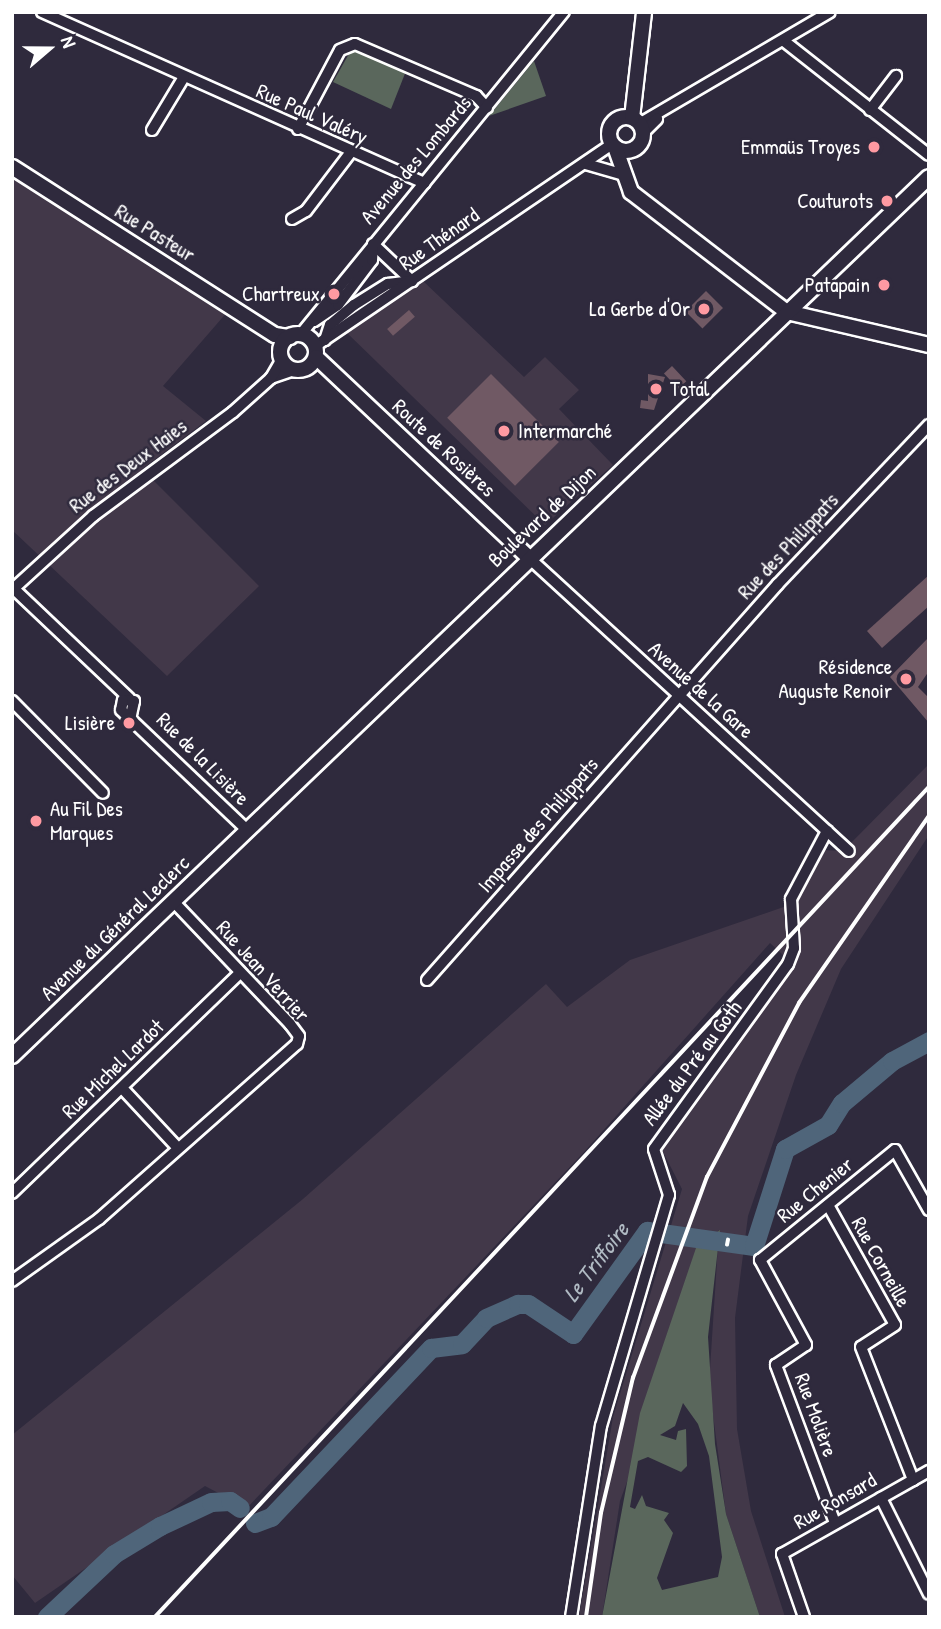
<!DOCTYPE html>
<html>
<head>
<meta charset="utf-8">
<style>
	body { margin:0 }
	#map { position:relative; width:941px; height:1629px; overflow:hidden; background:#2f2a3d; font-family:"Patrick Hand",sans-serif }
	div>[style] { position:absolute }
	.built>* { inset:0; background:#423849 }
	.green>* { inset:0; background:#5a675c }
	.river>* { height:19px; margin:-9.5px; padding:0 9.5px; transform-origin:9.5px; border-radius:9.5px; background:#4f657a }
	.building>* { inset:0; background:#705964; transform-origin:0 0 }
	.roads { filter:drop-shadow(2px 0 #fff) drop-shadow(-2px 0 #fff) drop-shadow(0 2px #fff) drop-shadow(0 -2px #fff) }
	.street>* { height:10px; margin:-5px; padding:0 5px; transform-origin:5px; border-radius:5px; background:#2f2a3d }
	.secondary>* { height:14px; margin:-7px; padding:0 7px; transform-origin:7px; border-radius:7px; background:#2f2a3d }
	.secondary>.ring { margin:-7px; padding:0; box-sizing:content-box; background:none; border:14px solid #2f2a3d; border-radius:50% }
	.rail>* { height:3.5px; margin:-1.75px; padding:0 1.75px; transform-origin:1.75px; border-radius:1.75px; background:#fff }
	.dots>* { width:19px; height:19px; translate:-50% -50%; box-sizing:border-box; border:4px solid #2f2a3d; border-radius:50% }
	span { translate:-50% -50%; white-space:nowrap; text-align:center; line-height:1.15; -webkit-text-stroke:5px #2f2a3d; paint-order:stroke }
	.street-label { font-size:21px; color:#fff }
	.poi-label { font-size:21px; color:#fff }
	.right { translate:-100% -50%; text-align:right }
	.left { translate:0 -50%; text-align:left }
	.water-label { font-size:23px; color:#b0bac3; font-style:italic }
	.frame { position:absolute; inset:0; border:14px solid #fff; pointer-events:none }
	.north { position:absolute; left:14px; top:14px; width:70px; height:70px; -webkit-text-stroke:5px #2f2a3d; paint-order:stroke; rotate:70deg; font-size:19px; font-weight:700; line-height:28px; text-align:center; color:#fff }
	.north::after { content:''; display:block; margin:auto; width:24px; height:32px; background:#fff; clip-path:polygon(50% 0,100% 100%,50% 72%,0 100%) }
</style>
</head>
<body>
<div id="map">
	<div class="built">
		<i style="clip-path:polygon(12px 177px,229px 310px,163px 386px,206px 421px,142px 469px,259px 586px,167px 676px,12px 530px)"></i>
		<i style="clip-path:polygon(422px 280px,524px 377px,545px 357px,579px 390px,559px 409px,613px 465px,545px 525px,347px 333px)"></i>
		<i style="clip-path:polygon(929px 764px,929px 835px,841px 969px,796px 1075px,748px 1216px,735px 1318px,737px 1429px,751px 1511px,785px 1617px,760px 1617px,726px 1514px,709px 1384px,719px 1230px,620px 1501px,602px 1617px,579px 1617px,613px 1417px,682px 1189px,662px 1150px,794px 965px,770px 943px,585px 1151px,247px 1508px,205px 1486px,35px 1603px,12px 1575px,12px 1435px,303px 1199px,546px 984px,567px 1007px,630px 960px,798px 902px,823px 850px,843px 851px)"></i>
	</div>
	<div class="green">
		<i style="clip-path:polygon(357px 50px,406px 71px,391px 109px,333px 82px,350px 52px)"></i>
		<i style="clip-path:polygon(534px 61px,546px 96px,489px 116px)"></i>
		<i style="clip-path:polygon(evenodd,720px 1230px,708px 1337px,715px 1444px,726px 1514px,760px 1617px,602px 1617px,640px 1413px,696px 1248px,720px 1230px,683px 1403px,698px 1424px,709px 1456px,722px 1557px,718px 1577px,662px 1590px,657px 1578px,673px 1533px,664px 1520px,669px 1513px,646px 1506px,642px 1495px,635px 1509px,630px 1507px,638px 1461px,648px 1457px,681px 1472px,687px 1466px,686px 1429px,678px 1431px,676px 1440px,660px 1435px,675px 1426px,683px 1403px)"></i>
	</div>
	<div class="river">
		<i style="left:255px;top:1523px;width:17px;rotate:-21deg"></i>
		<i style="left:271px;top:1517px;width:233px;rotate:-46.6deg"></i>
		<i style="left:431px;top:1348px;width:31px;rotate:-7deg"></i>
		<i style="left:462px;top:1344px;width:35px;rotate:-47deg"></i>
		<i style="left:486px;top:1318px;width:35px;rotate:-24deg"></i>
		<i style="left:518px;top:1304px;width:10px"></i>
		<i style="left:528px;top:1304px;width:54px;rotate:33.7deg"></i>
		<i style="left:573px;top:1334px;width:127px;rotate:-54.3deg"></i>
		<i style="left:647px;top:1231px;width:108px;rotate:8deg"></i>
		<i style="left:754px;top:1246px;width:102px;rotate:-72.3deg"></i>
		<i style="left:785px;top:1149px;width:49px;rotate:-29.2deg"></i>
		<i style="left:828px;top:1125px;width:26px;rotate:-58deg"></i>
		<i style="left:842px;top:1103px;width:65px;rotate:-40deg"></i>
		<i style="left:892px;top:1061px;width:42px;rotate:-28.4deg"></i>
		<i style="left:47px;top:1617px;width:92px;rotate:-43.2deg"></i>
		<i style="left:114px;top:1554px;width:54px;rotate:-31.3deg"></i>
		<i style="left:160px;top:1526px;width:56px;rotate:-25.2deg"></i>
		<i style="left:211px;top:1502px;width:19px;rotate:-3deg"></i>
		<i style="left:230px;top:1501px;width:12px;rotate:35deg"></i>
	</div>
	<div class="building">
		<i style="left:706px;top:291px;width:24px;height:29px;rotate:45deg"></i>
		<i style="left:409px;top:310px;width:9px;height:29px;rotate:49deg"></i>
		<i style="left:672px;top:366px;width:21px;height:11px;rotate:47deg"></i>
		<i style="left:491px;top:374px;width:96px;height:62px;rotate:45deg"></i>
		<i style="clip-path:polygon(648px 374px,665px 377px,654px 410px,640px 408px,641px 400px,648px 401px)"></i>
		<i style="clip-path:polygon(929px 575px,929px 606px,882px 648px,867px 631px)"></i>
		<i style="clip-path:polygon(929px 637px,929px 671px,918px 687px,929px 698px,929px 723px,890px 677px)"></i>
	</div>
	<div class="roads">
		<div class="street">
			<i style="left:42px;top:12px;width:419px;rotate:24.1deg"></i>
			<i style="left:784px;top:41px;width:184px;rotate:38.2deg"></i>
			<i style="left:870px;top:110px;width:43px;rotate:-52.6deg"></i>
			<i style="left:639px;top:124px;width:221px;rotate:-30.4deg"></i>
			<i style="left:298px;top:129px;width:89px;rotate:-62deg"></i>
			<i style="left:340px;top:50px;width:16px;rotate:-22deg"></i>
			<i style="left:355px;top:44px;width:132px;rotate:23.3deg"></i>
			<i style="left:476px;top:96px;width:16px;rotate:47deg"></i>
			<i style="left:152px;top:130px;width:62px;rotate:-58.9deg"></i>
			<i style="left:643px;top:133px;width:20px;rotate:-45deg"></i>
			<i style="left:586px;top:164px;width:37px;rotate:16deg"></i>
			<i style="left:292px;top:219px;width:16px;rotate:-30deg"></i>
			<i style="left:306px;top:211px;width:74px;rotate:-52.7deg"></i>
			<i style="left:373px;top:244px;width:54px;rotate:43.5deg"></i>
			<i style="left:314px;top:321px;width:29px;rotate:-34deg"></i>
			<i style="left:338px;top:305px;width:56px;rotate:-52.9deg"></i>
			<i style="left:372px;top:260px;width:15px;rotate:-86deg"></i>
			<i style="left:301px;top:334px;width:416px;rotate:-50.8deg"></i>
			<i style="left:325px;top:340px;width:16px;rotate:-72deg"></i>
			<i style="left:330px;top:325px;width:31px;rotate:-40deg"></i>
			<i style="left:354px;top:305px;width:40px;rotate:-32deg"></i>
			<i style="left:388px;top:284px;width:24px;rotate:-7deg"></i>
			<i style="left:315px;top:346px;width:359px;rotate:-34.2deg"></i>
			<i style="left:271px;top:378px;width:24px;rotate:-19deg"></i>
			<i style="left:528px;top:557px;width:435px;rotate:42.5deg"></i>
			<i style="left:13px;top:588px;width:160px;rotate:43.5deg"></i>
			<i style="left:12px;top:590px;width:110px;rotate:-42.4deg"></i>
			<i style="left:93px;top:516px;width:174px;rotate:-36.6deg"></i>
			<i style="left:233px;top:412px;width:51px;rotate:-41.8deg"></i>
			<i style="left:271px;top:378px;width:22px;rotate:-60deg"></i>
			<i style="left:12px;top:701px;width:129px;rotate:45.3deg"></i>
			<i style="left:131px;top:715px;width:14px;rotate:-78deg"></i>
			<i style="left:134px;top:701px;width:11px;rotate:-175deg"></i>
			<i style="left:123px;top:700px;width:10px;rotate:101deg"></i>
			<i style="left:121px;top:710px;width:174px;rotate:43.6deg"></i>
			<i style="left:427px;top:980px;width:529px;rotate:-48.45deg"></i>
			<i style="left:778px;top:584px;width:219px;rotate:-46.5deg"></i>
			<i style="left:122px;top:1088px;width:82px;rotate:47deg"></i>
			<i style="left:12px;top:1193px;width:317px;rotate:-44deg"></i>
			<i style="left:828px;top:1205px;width:137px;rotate:60.8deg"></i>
			<i style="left:895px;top:1325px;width:40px;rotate:147.1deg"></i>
			<i style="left:861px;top:1347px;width:143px;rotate:68.6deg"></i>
			<i style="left:12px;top:1281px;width:107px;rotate:-35.5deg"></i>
			<i style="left:99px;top:1219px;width:264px;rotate:-41.5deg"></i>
			<i style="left:297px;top:1044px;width:8px;rotate:-76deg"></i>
			<i style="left:299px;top:1036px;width:15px;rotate:-127deg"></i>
			<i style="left:290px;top:1024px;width:170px;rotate:-133.6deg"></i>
			<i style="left:881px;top:1498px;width:107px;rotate:63.4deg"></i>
			<i style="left:835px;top:1523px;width:169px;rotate:-110.5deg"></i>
			<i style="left:776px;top:1365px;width:36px;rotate:-34deg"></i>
			<i style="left:806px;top:1345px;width:97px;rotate:-118.4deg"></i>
			<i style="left:760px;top:1260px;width:174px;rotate:-39.2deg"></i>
			<i style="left:895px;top:1150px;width:69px;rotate:60.5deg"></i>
			<i style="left:571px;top:1617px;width:193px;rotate:-81.1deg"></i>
			<i style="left:601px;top:1426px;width:241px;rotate:-73.6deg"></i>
			<i style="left:669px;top:1195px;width:48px;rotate:-108.1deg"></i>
			<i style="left:654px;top:1149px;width:228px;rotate:-54.1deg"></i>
			<i style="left:788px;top:964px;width:17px;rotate:-69deg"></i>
			<i style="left:794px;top:948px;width:49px;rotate:-93.5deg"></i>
			<i style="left:791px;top:899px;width:77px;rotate:-62.1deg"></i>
			<i style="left:804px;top:1617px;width:67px;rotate:-109.2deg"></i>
			<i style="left:782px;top:1554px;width:169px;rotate:-29.5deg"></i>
		</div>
		<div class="secondary">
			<i class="ring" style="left:609px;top:117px;width:20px;height:20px"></i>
			<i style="left:632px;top:118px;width:107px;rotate:-83.5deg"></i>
			<i style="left:615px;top:147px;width:48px;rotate:70.4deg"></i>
			<i style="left:631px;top:192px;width:197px;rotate:37.6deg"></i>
			<i style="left:787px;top:312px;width:146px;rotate:13.1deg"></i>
			<i style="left:12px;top:167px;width:312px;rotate:32.6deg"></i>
			<i style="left:275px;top:335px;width:15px;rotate:8deg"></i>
			<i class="ring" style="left:280px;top:334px;width:22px;height:22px"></i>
			<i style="left:316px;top:357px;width:291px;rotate:43.3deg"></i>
			<i style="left:12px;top:1056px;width:1270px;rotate:-43.79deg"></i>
		</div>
	</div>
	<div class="rail">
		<i style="left:727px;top:1245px;width:5px;rotate:-79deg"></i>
		<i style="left:155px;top:1617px;width:1135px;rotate:-47deg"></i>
		<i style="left:586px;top:1617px;width:105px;rotate:-81.8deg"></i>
		<i style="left:601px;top:1513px;width:139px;rotate:-76.7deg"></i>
		<i style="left:633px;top:1378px;width:214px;rotate:-69.8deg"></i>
		<i style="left:707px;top:1177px;width:197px;rotate:-62.1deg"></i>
		<i style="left:799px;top:1003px;width:228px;rotate:-55.2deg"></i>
	</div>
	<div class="dots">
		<i style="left:874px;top:147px;background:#ff9aa2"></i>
		<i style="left:887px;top:201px;background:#ff9aa2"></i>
		<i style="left:884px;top:285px;background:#ff9aa2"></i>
		<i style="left:334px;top:294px;background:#ff9aa2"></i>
		<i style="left:704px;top:309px;background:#ff9aa2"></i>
		<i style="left:656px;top:389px;background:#ff9aa2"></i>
		<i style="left:504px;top:431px;background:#ff9aa2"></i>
		<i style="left:906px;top:679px;background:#ff9aa2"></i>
		<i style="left:129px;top:723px;background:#ff9aa2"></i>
		<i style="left:36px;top:821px;background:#ff9aa2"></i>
	</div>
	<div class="street-label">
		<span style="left:312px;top:114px;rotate:24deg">Rue Paul Valéry</span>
		<span style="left:416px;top:160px;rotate:-50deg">Avenue des Lombards</span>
		<span style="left:155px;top:233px;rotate:32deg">Rue Pasteur</span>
		<span style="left:439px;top:239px;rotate:-35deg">Rue Thénard</span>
		<span style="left:444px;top:448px;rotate:43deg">Route de Rosières</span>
		<span style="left:128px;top:466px;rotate:-37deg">Rue des Deux Haies</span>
		<span style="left:542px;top:516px;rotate:-43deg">Boulevard de Dijon</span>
		<span style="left:788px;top:546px;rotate:-47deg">Rue des Philippats</span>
		<span style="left:701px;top:690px;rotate:42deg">Avenue de la Gare</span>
		<span style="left:203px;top:759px;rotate:45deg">Rue de la Lisière</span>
		<span style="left:538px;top:825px;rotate:-49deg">Impasse des Philippats</span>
		<span style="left:115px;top:928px;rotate:-44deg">Avenue du Général Leclerc</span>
		<span style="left:263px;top:971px;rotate:48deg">Rue Jean Verrier</span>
		<span style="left:692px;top:1063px;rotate:-53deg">Allée du Pré au Goth</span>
		<span style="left:113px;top:1069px;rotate:-44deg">Rue Michel Lardot</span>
		<span style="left:815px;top:1190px;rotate:-39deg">Rue Chenier</span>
		<span style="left:881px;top:1262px;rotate:61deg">Rue Corneille</span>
		<span style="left:816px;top:1415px;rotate:70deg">Rue Molière</span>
		<span style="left:835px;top:1501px;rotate:-30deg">Rue Ronsard</span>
	</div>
	<div class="poi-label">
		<span class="right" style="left:860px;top:147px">Emmaüs Troyes</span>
		<span class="right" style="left:873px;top:201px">Couturots</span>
		<span class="right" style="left:870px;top:285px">Patapain</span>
		<span class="right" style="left:320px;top:294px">Chartreux</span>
		<span class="right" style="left:690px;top:309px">La Gerbe d'Or</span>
		<span class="left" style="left:670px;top:389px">Total</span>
		<span class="left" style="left:518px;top:431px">Intermarché</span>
		<span class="right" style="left:892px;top:679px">Résidence<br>Auguste Renoir</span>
		<span class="right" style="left:115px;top:723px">Lisière</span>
		<span class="left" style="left:50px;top:821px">Au Fil Des<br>Marques</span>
	</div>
	<div class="water-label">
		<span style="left:596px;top:1262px;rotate:-53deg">Le Triffoire</span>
	</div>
	<div class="frame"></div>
	<div class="north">N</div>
</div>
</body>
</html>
